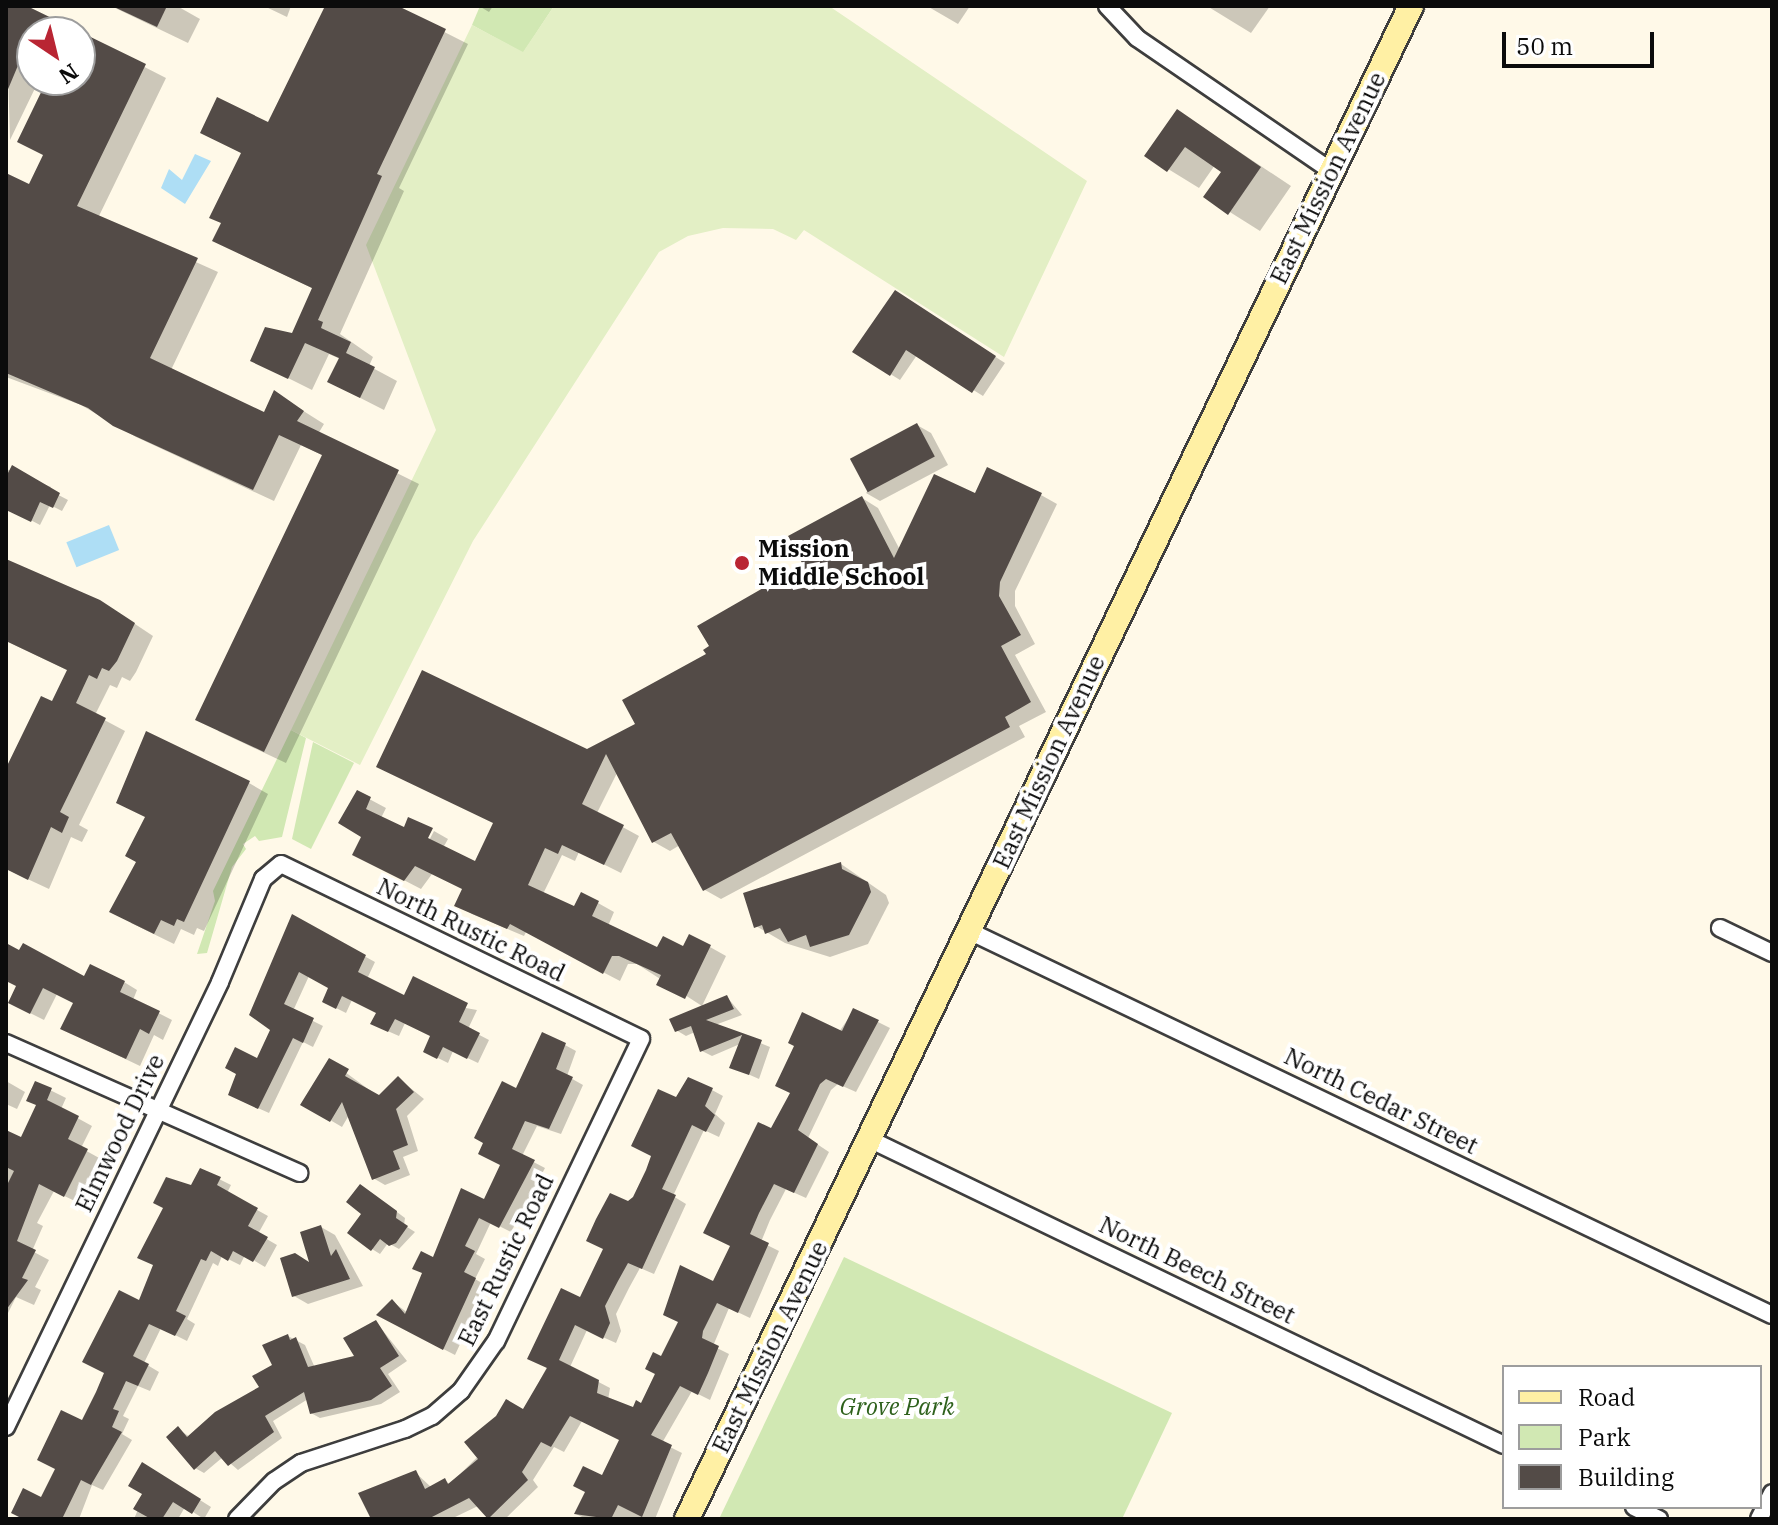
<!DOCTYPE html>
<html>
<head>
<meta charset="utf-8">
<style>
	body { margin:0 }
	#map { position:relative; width:1778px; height:1525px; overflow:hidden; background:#fff9e8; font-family:"IBM Plex Serif",serif }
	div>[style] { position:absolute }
	.green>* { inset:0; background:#d1e8b3 }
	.pitch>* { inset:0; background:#e3efc5 }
	.water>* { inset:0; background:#aedef5; transform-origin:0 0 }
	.shadow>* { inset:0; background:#0003 }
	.building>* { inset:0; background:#534b47; transform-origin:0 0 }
	.roads { filter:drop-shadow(2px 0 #3e3e3e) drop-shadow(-2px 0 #3e3e3e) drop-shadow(0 2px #3e3e3e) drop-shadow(0 -2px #3e3e3e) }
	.minor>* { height:16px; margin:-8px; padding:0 8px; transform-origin:8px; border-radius:8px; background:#fff }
	.secondary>* { height:24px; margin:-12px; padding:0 12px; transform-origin:12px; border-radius:12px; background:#fff0a4 }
	.dots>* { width:22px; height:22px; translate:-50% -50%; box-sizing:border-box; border:4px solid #fff; border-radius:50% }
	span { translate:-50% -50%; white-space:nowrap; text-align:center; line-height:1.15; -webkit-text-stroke:8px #fff; paint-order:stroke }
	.street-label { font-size:24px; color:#0b0b0b }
	.poi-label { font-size:24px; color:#0b0b0b; font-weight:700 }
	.left { translate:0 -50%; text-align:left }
	.park-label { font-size:24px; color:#2e611c; font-style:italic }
	.frame { position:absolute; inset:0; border:8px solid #0b0b0b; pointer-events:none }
	.legend { position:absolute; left:1502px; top:1365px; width:260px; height:144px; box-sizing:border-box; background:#fff; border:2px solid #9d9d9d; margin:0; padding:10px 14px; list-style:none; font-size:24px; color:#0b0b0b }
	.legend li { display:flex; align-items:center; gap:16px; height:40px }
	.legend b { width:40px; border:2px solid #9d9d9d }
	.north { position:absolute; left:16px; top:16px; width:80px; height:80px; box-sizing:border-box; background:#fff; border:2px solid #9d9d9d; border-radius:50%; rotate:145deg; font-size:22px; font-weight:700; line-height:32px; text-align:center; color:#0b0b0b }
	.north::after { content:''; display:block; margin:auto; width:28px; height:36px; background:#b92533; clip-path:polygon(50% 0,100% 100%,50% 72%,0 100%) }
	.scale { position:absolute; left:1502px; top:32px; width:152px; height:36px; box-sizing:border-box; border:4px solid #0b0b0b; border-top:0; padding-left:10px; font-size:24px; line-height:28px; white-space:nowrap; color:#0b0b0b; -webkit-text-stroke:6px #fff; paint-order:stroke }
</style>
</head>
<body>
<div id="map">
	<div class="green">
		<i style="clip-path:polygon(480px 6px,554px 6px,523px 53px,472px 25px)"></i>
		<i style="clip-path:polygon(291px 730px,306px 738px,282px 837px,259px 841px,255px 836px,243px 844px,246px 849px,232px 867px,207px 953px,197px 954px,215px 901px,213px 891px)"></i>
		<i style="clip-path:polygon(313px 742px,354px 763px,311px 849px,292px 839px)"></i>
		<i style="clip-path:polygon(844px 1257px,1172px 1413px,1122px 1519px,719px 1519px)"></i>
	</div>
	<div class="pitch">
		<i style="clip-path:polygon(554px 6px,829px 6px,1087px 181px,1004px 357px,804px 230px,796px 240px,773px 229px,723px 228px,688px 236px,659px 252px,473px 541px,360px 765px,291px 730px,436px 430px,366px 245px,472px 25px,523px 52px)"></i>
	</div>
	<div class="water">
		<i style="clip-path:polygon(195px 154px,211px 161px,185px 204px,161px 188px,169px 169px,182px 180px)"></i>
		<i style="left:109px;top:525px;width:27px;height:46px;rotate:68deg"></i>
	</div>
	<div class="shadow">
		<i style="clip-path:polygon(6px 6px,22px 6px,76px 32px,32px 32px,32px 80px,39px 80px,10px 140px)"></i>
		<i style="clip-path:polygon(111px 6px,177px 6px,200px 19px,188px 43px)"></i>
		<i style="clip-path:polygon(264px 6px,291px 6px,287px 17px)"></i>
		<i style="clip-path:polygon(327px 6px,393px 6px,468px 44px,399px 188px,404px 191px,340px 334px,373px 357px,369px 366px,397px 381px,384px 410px,329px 382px,340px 359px,329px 354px,312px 390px,252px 360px,293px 336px,314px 289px,238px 253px,223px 223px,243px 154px,202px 132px,269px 124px)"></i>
		<i style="clip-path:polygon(479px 6px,493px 6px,489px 12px)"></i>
		<i style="clip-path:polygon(927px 6px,970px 6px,958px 24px)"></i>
		<i style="clip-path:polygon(1207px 6px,1270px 6px,1251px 33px)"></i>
		<i style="clip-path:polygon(80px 34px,166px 78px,98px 218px,218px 272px,171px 370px,265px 415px,275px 393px,324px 424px,318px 434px,419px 484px,286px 763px,218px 731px,324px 456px,301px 445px,274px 501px,136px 437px,81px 405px,6px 377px,6px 175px,30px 187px,45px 156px,49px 80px,80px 80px)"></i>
		<i style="clip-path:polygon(1178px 111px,1291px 186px,1260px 231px,1206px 197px,1224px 172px,1215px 165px,1199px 188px,1147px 156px)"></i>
		<i style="clip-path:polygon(905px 299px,1005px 363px,983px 396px,917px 355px,900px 380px,855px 352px)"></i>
		<i style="clip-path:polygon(917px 425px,931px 433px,948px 465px,880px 501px,866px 493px)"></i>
		<i style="clip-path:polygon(6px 469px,51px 487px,49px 490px,68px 500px,62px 511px,50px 505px,40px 525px,6px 507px)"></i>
		<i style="clip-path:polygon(1041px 495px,1057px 504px,1015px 591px,1015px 606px,1035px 644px,1015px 655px,1046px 712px,1019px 726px,1025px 737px,721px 899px,705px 890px,680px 845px,670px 851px,654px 842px,618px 771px,597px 813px,639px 836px,621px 873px,579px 852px,575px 861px,562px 855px,543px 894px,575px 909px,582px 895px,598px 903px,614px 912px,608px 926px,658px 950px,710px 947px,726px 956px,702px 1006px,637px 964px,628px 964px,620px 981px,526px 932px,524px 936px,472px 914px,457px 905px,464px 889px,432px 874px,421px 889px,371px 863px,358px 793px,386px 808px,381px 818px,425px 848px,434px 831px,448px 839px,443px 848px,476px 864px,587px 751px,638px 725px,806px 566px,862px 498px,878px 508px,900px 550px,975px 496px)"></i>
		<i style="clip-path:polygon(6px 561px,120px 614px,153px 636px,136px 672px,130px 681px,122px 677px,117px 688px,110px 685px,95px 715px,125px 731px,79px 825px,88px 830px,82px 842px,71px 837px,49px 889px,6px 869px,6px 769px,53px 704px,69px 671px,6px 641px)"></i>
		<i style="clip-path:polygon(249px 783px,268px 794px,204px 931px,197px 928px,194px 935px,181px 929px,174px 944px,131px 923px,146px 817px)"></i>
		<i style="clip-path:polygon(841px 864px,886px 895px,889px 903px,868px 944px,830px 957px,785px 943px,756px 926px)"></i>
		<i style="clip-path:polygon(293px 917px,375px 962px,367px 979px,405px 997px,477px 1010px,468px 1029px,489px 1040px,478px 1063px,453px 1051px,448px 1063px,436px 1057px,432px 1036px,405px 1023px,399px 1036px,383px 1029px,378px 1013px,352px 1000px,346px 1013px,334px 1007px,331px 987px,309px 976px,293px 1011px,323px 1026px,313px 1047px,303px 1042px,269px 1113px,240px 1100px,273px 1029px)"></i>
		<i style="clip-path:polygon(6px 947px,85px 979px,124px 982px,137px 990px,133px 1000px,172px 1020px,163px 1040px,154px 1035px,140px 1066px,77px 1036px,75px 1003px,57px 994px,44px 1020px,24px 1010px,18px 986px,6px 975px)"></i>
		<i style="clip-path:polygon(727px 997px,742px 1015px,715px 1025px,770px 1047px,759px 1079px,732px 1067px,740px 1044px,712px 1056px,702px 1051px,695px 1032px,686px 1036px,676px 1030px)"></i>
		<i style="clip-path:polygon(854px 1010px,890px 1028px,856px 1092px,838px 1084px,831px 1090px,808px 1138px,829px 1152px,806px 1198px,786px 1189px,770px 1220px,761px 1242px,779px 1251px,750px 1318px,729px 1308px,713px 1346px,729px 1354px,710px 1400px,692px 1391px,662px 1443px,682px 1453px,655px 1519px,586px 1519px,576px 1514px,603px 1478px,620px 1439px,582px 1421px,564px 1452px,554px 1447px,533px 1480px,538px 1487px,505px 1519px,489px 1519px,478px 1506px,451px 1519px,365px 1519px,371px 1516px,360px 1494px,416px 1473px,432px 1488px,445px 1481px,450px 1484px,524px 1411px,635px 1198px,677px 1100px,712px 1090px,723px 1096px,715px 1114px,725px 1123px,719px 1137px,704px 1130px,673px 1196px,686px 1204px,654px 1274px,640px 1268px,629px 1288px,616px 1314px,621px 1331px,616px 1343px,587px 1330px,570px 1367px,610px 1388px,608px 1400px,634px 1409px,641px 1405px,662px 1358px,714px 1284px,733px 1246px,772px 1130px)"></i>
		<i style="clip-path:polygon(565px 1045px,576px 1051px,567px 1076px,583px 1085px,561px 1134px,537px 1126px,522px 1156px,545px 1168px,511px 1232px,491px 1222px,476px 1254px,485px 1259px,475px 1279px,487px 1286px,455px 1355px,389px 1321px,393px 1302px,408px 1313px,434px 1260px,485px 1202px,503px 1165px,517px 1091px)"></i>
		<i style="clip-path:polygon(330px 1061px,379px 1097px,398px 1078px,424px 1099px,407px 1116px,418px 1151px,403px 1157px,410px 1175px,385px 1185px,373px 1178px,349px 1115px,342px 1127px,303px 1104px)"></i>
		<i style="clip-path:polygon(6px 1081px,25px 1092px,17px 1109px,6px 1104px)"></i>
		<i style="clip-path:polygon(36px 1083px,66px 1098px,61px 1109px,92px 1126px,81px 1148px,101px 1159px,79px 1203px,54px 1191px,37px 1223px,43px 1226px,32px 1251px,49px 1260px,35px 1287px,41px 1290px,34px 1305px,16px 1297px,6px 1317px,6px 1132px,22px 1140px,38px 1106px)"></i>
		<i style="clip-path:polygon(201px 1170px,231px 1185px,227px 1193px,268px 1216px,258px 1234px,277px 1245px,265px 1267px,245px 1255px,240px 1265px,222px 1256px,218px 1266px,213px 1263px,187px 1319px,195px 1324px,187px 1341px,161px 1328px,144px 1363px,159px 1372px,150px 1391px,138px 1386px,123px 1416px,129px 1419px,122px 1434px,132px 1440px,103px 1490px,92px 1485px,79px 1519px,26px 1519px,42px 1500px,83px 1423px)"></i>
		<i style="clip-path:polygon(369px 1191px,405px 1218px,404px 1225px,415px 1232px,399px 1249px,388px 1243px,380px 1254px,372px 1249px,364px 1213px)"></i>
		<i style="clip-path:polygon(321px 1227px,335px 1235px,363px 1286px,308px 1304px,294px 1296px,313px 1266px)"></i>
		<i style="clip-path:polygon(376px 1322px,407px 1361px,388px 1374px,400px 1392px,381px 1404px,320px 1418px,311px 1413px,308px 1399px,273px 1421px,282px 1438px,238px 1470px,223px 1457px,204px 1473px,195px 1468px,178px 1429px,190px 1437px,262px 1388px,288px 1336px,305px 1345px,315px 1368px,357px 1358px)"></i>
		<i style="clip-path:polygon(154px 1471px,211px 1507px,204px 1519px,185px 1507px,178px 1519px,134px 1519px)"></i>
	</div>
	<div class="building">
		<i style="clip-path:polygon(6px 6px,27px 6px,146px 64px,77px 206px,198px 258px,150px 358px,264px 412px,274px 390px,304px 411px,297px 421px,399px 470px,264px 752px,195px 720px,322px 455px,279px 435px,253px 490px,113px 426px,88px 408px,6px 373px,6px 173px,29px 184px,43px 155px,17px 142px,47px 80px,80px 80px,80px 32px,32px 32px,6px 94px)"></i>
		<i style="clip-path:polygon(112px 6px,167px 6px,157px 27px)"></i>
		<i style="clip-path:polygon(325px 6px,398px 6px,446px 29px,377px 174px,382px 176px,318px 320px,323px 322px,321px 328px,351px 342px,346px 353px,375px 367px,360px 398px,327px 382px,339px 358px,305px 343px,288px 379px,250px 361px,265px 327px,292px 333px,312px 288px,212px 241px,221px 223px,209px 218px,241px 153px,200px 133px,217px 97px,268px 122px)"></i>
		<i style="clip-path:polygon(1177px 109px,1261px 167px,1228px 215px,1203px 197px,1221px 172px,1185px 147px,1167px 172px,1144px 156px)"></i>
		<i style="clip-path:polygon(895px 290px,996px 356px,972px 393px,906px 350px,890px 376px,852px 352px)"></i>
		<i style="left:917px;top:423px;width:38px;height:76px;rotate:62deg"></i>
		<i style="clip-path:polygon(12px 465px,60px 493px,53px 508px,40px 502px,31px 522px,6px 510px,6px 477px)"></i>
		<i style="clip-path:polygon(987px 467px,1042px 493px,1000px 582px,999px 596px,1021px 635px,1001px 646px,1031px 702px,1005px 717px,1010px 727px,703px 891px,671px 833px,652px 843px,606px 754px,582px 804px,624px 825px,604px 865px,562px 845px,558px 854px,545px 848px,528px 885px,574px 906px,581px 892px,599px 901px,592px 916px,657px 947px,663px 936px,683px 946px,689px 934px,711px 945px,685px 999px,656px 985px,661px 975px,619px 956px,612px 956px,603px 974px,510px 924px,507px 929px,454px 906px,462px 889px,415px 866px,404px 881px,352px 855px,361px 837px,338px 823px,357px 790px,371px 797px,366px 809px,404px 827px,408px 817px,433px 828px,428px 838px,475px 861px,493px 823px,376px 767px,422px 670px,587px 749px,635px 724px,622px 700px,706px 654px,703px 650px,709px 646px,697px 626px,803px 565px,788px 536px,862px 496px,894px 558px,934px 474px,975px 493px)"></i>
		<i style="clip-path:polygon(6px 559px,100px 600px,135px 623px,117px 661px,109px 671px,102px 668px,97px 679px,89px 675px,76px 703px,106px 718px,60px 812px,69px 817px,62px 833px,51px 827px,28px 880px,6px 869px,6px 768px,41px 696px,52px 701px,67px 670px,6px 641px)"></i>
		<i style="clip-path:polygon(146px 731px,250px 781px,184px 922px,177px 919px,174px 926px,161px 920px,154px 934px,109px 912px,136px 862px,125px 856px,145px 817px,116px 803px)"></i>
		<i style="clip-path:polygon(841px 862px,842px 869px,868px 882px,871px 892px,849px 935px,810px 947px,806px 935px,788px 942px,780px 928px,765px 934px,762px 925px,754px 928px,743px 893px)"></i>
		<i style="clip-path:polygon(292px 914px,366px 955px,358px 972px,404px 995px,413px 976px,468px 1003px,459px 1022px,480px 1033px,467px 1059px,443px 1047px,437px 1059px,423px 1052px,430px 1036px,395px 1019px,388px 1032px,370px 1024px,376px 1013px,342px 996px,336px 1009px,322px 1002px,328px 988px,299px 972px,284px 1004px,314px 1018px,303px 1043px,293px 1038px,258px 1109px,228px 1095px,236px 1074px,225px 1068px,235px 1047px,257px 1058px,270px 1030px,249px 1015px)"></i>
		<i style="clip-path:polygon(6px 943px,19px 950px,23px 943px,84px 976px,90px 964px,125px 981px,120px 992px,160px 1011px,149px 1034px,140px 1029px,126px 1059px,60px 1029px,73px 1003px,43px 988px,30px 1014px,8px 1003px,16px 986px,6px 981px)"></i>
		<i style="clip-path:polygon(727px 995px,734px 1009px,706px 1020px,762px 1040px,749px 1075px,729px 1068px,742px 1035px,700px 1052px,691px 1026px,675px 1032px,669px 1019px)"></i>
		<i style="clip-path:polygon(853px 1008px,879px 1020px,843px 1087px,826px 1079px,820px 1084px,798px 1130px,818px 1144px,794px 1193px,774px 1184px,759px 1213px,750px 1234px,769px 1243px,738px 1313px,717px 1303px,703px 1331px,702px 1338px,719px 1346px,708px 1373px,698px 1395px,680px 1386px,651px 1435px,672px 1445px,642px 1517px,618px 1505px,611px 1519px,574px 1514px,585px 1492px,573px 1486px,583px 1466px,602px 1475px,619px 1440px,570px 1416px,551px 1447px,541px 1442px,522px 1472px,528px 1480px,488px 1519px,469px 1498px,428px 1519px,371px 1519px,358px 1493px,416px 1470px,425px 1489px,445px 1478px,448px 1484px,478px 1459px,464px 1442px,496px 1416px,506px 1399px,523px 1409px,547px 1368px,527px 1359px,561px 1288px,580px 1297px,603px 1249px,586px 1241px,596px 1219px,610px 1193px,628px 1201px,633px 1197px,646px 1170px,651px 1156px,631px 1146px,658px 1089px,676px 1097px,688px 1077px,713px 1088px,705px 1106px,715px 1115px,706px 1132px,692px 1125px,662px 1189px,676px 1195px,642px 1269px,628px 1263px,618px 1281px,605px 1306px,610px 1323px,603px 1339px,575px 1325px,559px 1360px,599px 1380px,597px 1393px,633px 1407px,636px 1400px,641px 1403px,655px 1374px,645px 1369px,653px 1352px,661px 1356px,678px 1322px,663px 1315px,680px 1265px,713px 1281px,730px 1246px,703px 1233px,758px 1122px,771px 1128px,790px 1093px,775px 1086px,794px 1046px,788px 1043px,802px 1012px,842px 1031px)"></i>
		<i style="clip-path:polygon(542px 1032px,566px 1043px,556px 1069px,573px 1077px,549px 1129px,525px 1121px,512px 1149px,535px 1160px,499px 1228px,479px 1218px,465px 1246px,475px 1251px,464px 1272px,476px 1278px,443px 1350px,376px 1315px,392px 1299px,405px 1314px,422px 1273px,412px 1269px,421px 1251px,433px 1257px,461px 1188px,484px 1199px,500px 1165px,478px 1154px,483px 1143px,474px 1138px,502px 1081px,516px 1088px)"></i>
		<i style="clip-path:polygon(329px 1058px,349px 1069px,345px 1076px,379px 1095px,398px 1076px,414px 1092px,396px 1109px,408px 1145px,393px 1151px,400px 1169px,372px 1180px,342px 1102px,330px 1122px,300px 1105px)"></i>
		<i style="clip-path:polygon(35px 1081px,52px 1088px,47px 1100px,79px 1116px,68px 1139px,88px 1149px,64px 1197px,39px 1184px,17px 1241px,36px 1250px,22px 1278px,28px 1280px,6px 1310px,6px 1187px,14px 1171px,6px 1167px,6px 1130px,21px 1137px,36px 1105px,26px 1101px)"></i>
		<i style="clip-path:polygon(200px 1168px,221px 1177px,217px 1185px,258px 1208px,248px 1226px,268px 1237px,253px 1262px,233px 1251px,228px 1261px,211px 1251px,206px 1261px,201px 1259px,176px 1311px,186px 1316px,175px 1336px,149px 1324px,133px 1356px,149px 1364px,138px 1386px,126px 1381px,113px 1409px,119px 1411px,112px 1427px,122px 1432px,91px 1485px,81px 1480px,62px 1519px,23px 1519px,11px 1513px,23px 1488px,41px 1497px,55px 1469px,37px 1460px,61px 1410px,82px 1420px,96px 1392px,104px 1373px,82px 1362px,119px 1290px,139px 1300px,153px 1265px,137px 1258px,163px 1208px,153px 1203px,166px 1177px,191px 1185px)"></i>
		<i style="clip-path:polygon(360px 1184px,397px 1211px,396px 1218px,408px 1226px,396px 1243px,389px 1246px,380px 1239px,371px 1251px,347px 1233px,361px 1214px,346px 1202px)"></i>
		<i style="clip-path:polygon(321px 1225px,331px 1256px,336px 1249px,350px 1279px,292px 1297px,280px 1258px,295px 1253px,309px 1262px,300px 1232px)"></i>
		<i style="clip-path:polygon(376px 1320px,399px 1356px,380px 1368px,392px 1386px,371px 1400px,310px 1414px,304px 1392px,265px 1416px,274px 1432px,228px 1466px,215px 1451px,194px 1470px,166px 1437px,178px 1426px,187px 1437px,215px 1412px,259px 1387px,252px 1376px,272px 1365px,262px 1345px,288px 1334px,290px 1340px,296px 1337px,308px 1367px,354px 1356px,343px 1338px)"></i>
		<i style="clip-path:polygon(142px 1462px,201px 1499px,192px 1514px,173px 1502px,162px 1519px,151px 1519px,133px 1509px,142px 1494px,128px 1486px)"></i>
	</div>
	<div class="roads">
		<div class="minor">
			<i style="left:1107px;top:6px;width:44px;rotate:46.8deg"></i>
			<i style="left:1137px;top:38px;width:235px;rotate:34.4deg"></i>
			<i style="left:1720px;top:928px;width:58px;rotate:25.7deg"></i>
			<i style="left:969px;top:931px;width:890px;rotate:25.56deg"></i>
			<i style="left:6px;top:1043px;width:321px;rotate:23.9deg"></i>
			<i style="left:869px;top:1139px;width:705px;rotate:25.73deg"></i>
			<i style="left:6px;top:1427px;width:494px;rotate:-64.3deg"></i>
			<i style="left:220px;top:982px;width:112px;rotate:-67.3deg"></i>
			<i style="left:263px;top:879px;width:23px;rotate:-40deg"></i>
			<i style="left:281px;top:864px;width:400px;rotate:25.9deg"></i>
			<i style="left:641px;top:1039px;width:335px;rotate:115.6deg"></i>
			<i style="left:496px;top:1341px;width:61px;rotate:125deg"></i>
			<i style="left:461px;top:1391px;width:38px;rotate:139deg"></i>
			<i style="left:432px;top:1416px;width:30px;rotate:154deg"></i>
			<i style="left:405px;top:1429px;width:109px;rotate:161.9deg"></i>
			<i style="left:301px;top:1463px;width:32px;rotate:146deg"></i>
			<i style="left:274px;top:1481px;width:53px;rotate:134.2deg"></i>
			<i style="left:1634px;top:1507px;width:28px;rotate:26deg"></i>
			<i style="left:1759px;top:1519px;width:29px;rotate:-63deg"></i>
		</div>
		<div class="secondary">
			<i style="left:687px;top:1519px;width:1677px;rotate:-64.43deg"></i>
		</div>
	</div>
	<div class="dots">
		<i style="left:742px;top:563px;background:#b92533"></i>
	</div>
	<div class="street-label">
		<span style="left:1328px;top:178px;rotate:-64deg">East Mission Avenue</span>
		<span style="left:1049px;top:762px;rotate:-65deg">East Mission Avenue</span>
		<span style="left:471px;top:930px;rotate:26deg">North Rustic Road</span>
		<span style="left:1381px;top:1101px;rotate:26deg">North Cedar Street</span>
		<span style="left:120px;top:1133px;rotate:-64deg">Elmwood Drive</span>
		<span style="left:506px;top:1260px;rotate:-64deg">East Rustic Road</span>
		<span style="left:1197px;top:1270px;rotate:26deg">North Beech Street</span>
		<span style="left:770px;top:1347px;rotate:-64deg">East Mission Avenue</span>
	</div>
	<div class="poi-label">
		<span class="left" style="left:758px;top:563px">Mission<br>Middle School</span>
	</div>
	<div class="park-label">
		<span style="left:897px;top:1407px">Grove Park</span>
	</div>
	<div class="frame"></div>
	<ul class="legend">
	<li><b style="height:10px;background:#fff0a4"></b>Road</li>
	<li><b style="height:22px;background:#d1e8b3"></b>Park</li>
	<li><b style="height:22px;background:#534b47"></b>Building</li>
	</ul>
	<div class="north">N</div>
	<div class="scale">50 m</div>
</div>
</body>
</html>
